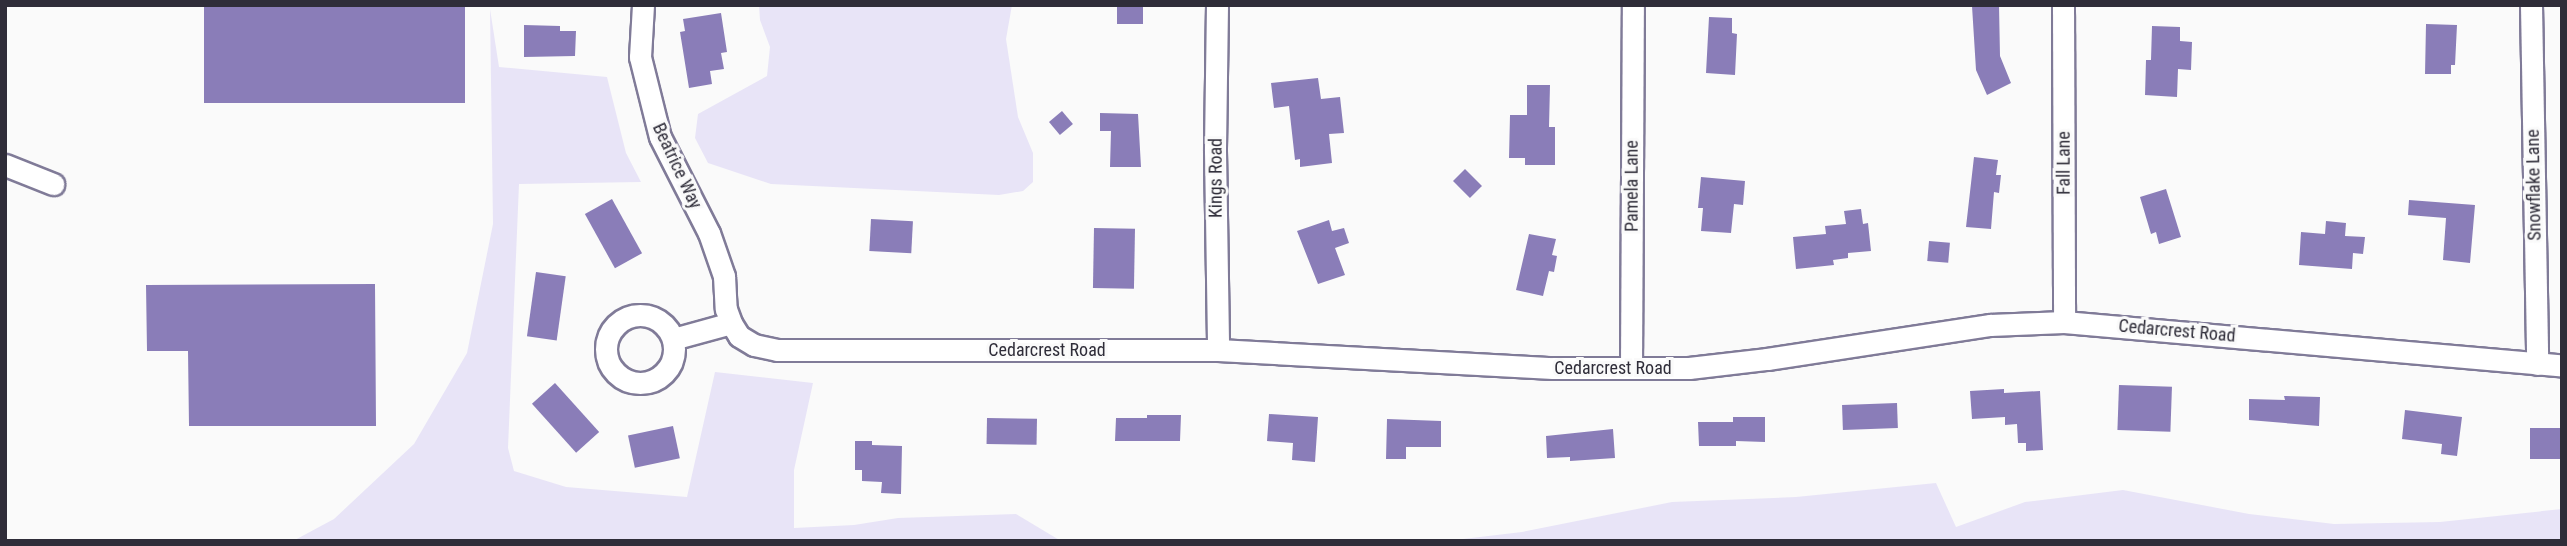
<!DOCTYPE html>
<html>
<head>
<meta charset="utf-8">
<style>
	body { margin:0 }
	#map { position:relative; width:2567px; height:546px; overflow:hidden; background:#fafafa; font-family:"Roboto Condensed",sans-serif }
	div>[style] { position:absolute }
	.green>* { inset:0; background:#e8e4f7 }
	.building>* { inset:0; background:#8a7db8; transform-origin:0 0 }
	.roads { filter:drop-shadow(2px 0 #807b98) drop-shadow(-2px 0 #807b98) drop-shadow(0 2px #807b98) drop-shadow(0 -2px #807b98) }
	.minor>* { height:21px; margin:-10.5px; padding:0 10.5px; transform-origin:10.5px; border-radius:10.5px; background:#fff }
	.minor>.ring { margin:-10.5px; padding:0; box-sizing:content-box; background:none; border:21px solid #fff; border-radius:50% }
	span { translate:-50% -50%; white-space:nowrap; text-align:center; line-height:1.15; -webkit-text-stroke:6px #fafafa; paint-order:stroke }
	.street-label { font-size:18px; color:#2f2d39 }
	.frame { position:absolute; inset:0; border:7px solid #2f2d39; pointer-events:none }
</style>
</head>
<body>
<div id="map">
	<div class="green">
		<i style="clip-path:polygon(759px 5px,1012px 5px,1006px 39px,1018px 117px,1033px 153px,1033px 182px,1023px 191px,999px 195px,771px 184px,708px 163px,695px 138px,698px 114px,767px 76px,770px 47px,760px 20px)"></i>
		<i style="clip-path:polygon(490px 9px,499px 67px,607px 77px,626px 153px,641px 182px,519px 184px,508px 448px,514px 471px,566px 487px,687px 497px,715px 372px,813px 383px,794px 470px,794px 528px,854px 525px,898px 518px,1016px 514px,1061px 541px,293px 541px,334px 519px,414px 444px,467px 353px,493px 224px)"></i>
		<i style="clip-path:polygon(1936px 483px,1956px 527px,2025px 502px,2123px 490px,2249px 514px,2334px 524px,2440px 522px,2562px 509px,2562px 541px,1446px 541px,1522px 532px,1672px 502px,1796px 497px)"></i>
	</div>
	<div class="building">
		<i style="left:204px;top:5px;width:261px;height:98px"></i>
		<i style="left:1117px;top:5px;width:26px;height:19px"></i>
		<i style="clip-path:polygon(1991px 5px,1999px 5px,2000px 56px,2011px 83px,1987px 95px,1976px 70px,1972px 6px)"></i>
		<i style="clip-path:polygon(721px 13px,727px 52px,721px 53px,724px 69px,710px 71px,712px 84px,689px 88px,680px 32px,685px 31px,683px 19px)"></i>
		<i style="clip-path:polygon(1709px 17px,1732px 18px,1732px 33px,1737px 34px,1735px 75px,1706px 73px)"></i>
		<i style="clip-path:polygon(2426px 24px,2457px 25px,2455px 65px,2451px 65px,2451px 74px,2425px 74px)"></i>
		<i style="clip-path:polygon(524px 25px,560px 26px,560px 31px,576px 31px,575px 56px,524px 57px)"></i>
		<i style="clip-path:polygon(2152px 26px,2180px 27px,2180px 41px,2192px 42px,2191px 70px,2178px 69px,2177px 97px,2145px 95px,2146px 60px,2151px 60px)"></i>
		<i style="clip-path:polygon(1318px 78px,1321px 99px,1340px 97px,1344px 133px,1329px 134px,1332px 163px,1300px 167px,1300px 159px,1295px 160px,1289px 106px,1274px 108px,1271px 83px)"></i>
		<i style="clip-path:polygon(1527px 85px,1550px 85px,1549px 127px,1555px 127px,1555px 165px,1525px 165px,1525px 158px,1509px 158px,1510px 115px,1527px 115px)"></i>
		<i style="left:1062px;top:111px;width:17px;height:17px;rotate:50deg"></i>
		<i style="clip-path:polygon(1100px 113px,1138px 114px,1141px 167px,1110px 167px,1111px 131px,1100px 131px)"></i>
		<i style="clip-path:polygon(1974px 157px,1998px 160px,1996px 175px,2001px 175px,1999px 193px,1994px 192px,1991px 229px,1966px 227px)"></i>
		<i style="left:1465px;top:169px;width:24px;height:17px;rotate:45deg"></i>
		<i style="clip-path:polygon(1701px 177px,1745px 181px,1743px 205px,1734px 204px,1731px 233px,1701px 231px,1703px 208px,1698px 208px)"></i>
		<i style="clip-path:polygon(2166px 189px,2181px 237px,2159px 244px,2156px 232px,2151px 234px,2140px 197px)"></i>
		<i style="left:612px;top:199px;width:62px;height:31px;rotate:61deg"></i>
		<i style="clip-path:polygon(2409px 200px,2475px 205px,2470px 263px,2443px 260px,2446px 218px,2408px 215px)"></i>
		<i style="clip-path:polygon(1861px 209px,1863px 224px,1868px 223px,1871px 251px,1848px 253px,1848px 258px,1833px 260px,1834px 265px,1796px 269px,1793px 237px,1826px 234px,1825px 226px,1846px 224px,1844px 211px)"></i>
		<i style="left:871px;top:219px;width:42px;height:32px;rotate:3deg"></i>
		<i style="clip-path:polygon(1329px 220px,1332px 231px,1344px 228px,1349px 243px,1335px 248px,1345px 275px,1318px 284px,1297px 231px)"></i>
		<i style="clip-path:polygon(2326px 221px,2346px 223px,2345px 236px,2365px 237px,2363px 254px,2353px 253px,2352px 269px,2299px 265px,2301px 232px,2325px 234px)"></i>
		<i style="left:1094px;top:228px;width:41px;height:60px;rotate:1deg"></i>
		<i style="clip-path:polygon(1529px 234px,1556px 239px,1552px 255px,1557px 256px,1554px 272px,1549px 271px,1543px 296px,1516px 290px)"></i>
		<i style="left:1929px;top:241px;width:21px;height:20px;rotate:5deg"></i>
		<i style="left:536px;top:272px;width:30px;height:65px;rotate:8deg"></i>
		<i style="clip-path:polygon(375px 284px,376px 426px,189px 426px,188px 351px,147px 351px,146px 285px)"></i>
		<i style="left:555px;top:383px;width:66px;height:31px;rotate:48deg"></i>
		<i style="left:2119px;top:385px;width:53px;height:45px;rotate:2deg"></i>
		<i style="clip-path:polygon(2004px 389px,2004px 393px,2040px 391px,2043px 450px,2026px 451px,2026px 443px,2018px 443px,2017px 424px,2005px 425px,2005px 417px,1972px 419px,1970px 391px)"></i>
		<i style="clip-path:polygon(2284px 396px,2320px 397px,2319px 426px,2249px 420px,2249px 399px,2285px 400px)"></i>
		<i style="left:1897px;top:403px;width:25px;height:55px;rotate:88deg"></i>
		<i style="clip-path:polygon(2405px 410px,2462px 417px,2457px 456px,2441px 454px,2442px 444px,2402px 439px)"></i>
		<i style="clip-path:polygon(1269px 414px,1318px 417px,1315px 462px,1292px 460px,1293px 443px,1267px 441px)"></i>
		<i style="clip-path:polygon(1147px 415px,1181px 415px,1180px 441px,1115px 441px,1116px 418px,1147px 418px)"></i>
		<i style="clip-path:polygon(1733px 417px,1765px 417px,1765px 442px,1736px 441px,1736px 446px,1699px 446px,1698px 422px,1733px 422px)"></i>
		<i style="left:987px;top:418px;width:50px;height:26px;rotate:1deg"></i>
		<i style="clip-path:polygon(1387px 419px,1441px 421px,1441px 447px,1406px 447px,1406px 459px,1386px 459px)"></i>
		<i style="left:673px;top:426px;width:33px;height:46px;rotate:78deg"></i>
		<i style="left:2530px;top:428px;width:32px;height:31px"></i>
		<i style="clip-path:polygon(1613px 429px,1615px 458px,1570px 461px,1570px 457px,1547px 458px,1546px 436px)"></i>
		<i style="clip-path:polygon(855px 441px,872px 441px,872px 445px,902px 446px,901px 494px,881px 493px,882px 482px,862px 481px,862px 470px,855px 470px)"></i>
	</div>
	<div class="roads">
		<div class="minor">
			<i style="left:643px;top:5px;width:52px;rotate:93.3deg"></i>
			<i style="left:640px;top:57px;width:82px;rotate:76deg"></i>
			<i style="left:660px;top:137px;width:108px;rotate:63deg"></i>
			<i style="left:709px;top:233px;width:46px;rotate:70.8deg"></i>
			<i style="left:724px;top:276px;width:33px;rotate:87deg"></i>
			<i style="left:726px;top:309px;width:15px;rotate:70deg"></i>
			<i style="left:731px;top:323px;width:15px;rotate:58deg"></i>
			<i style="left:739px;top:336px;width:17px;rotate:31deg"></i>
			<i style="left:754px;top:345px;width:24px;rotate:12deg"></i>
			<i style="left:777px;top:350px;width:441px"></i>
			<i style="left:1218px;top:350px;width:335px;rotate:3.1deg"></i>
			<i style="left:1553px;top:368px;width:136px"></i>
			<i style="left:1689px;top:368px;width:79px;rotate:-6.6deg"></i>
			<i style="left:1767px;top:359px;width:226px;rotate:-8.7deg"></i>
			<i style="left:1990px;top:325px;width:74px;rotate:-2.3deg"></i>
			<i style="left:2064px;top:322px;width:500px;rotate:5deg"></i>
			<i style="left:1217px;top:5px;width:146px;rotate:90.8deg"></i>
			<i style="left:1215px;top:151px;width:199px;rotate:89.1deg"></i>
			<i style="left:2063px;top:5px;width:317px;rotate:89.8deg"></i>
			<i style="left:2531px;top:5px;width:359px;rotate:89deg"></i>
			<i style="left:5px;top:165px;width:52px;rotate:21.6deg"></i>
			<i class="ring" style="left:606px;top:315px;width:47px;height:47px"></i>
			<i style="left:673px;top:339px;width:60px;rotate:-15.4deg"></i>
			<i style="left:1631px;top:367px;width:362px;rotate:-89.7deg"></i>
		</div>
	</div>
	<div class="street-label">
		<span style="left:2064px;top:163px;rotate:-90deg">Fall Lane</span>
		<span style="left:677px;top:166px;rotate:65deg">Beatrice Way</span>
		<span style="left:1216px;top:178px;rotate:-90deg">Kings Road</span>
		<span style="left:2534px;top:185px;rotate:-91deg">Snowflake Lane</span>
		<span style="left:1632px;top:186px;rotate:-90deg">Pamela Lane</span>
		<span style="left:2177px;top:331px;rotate:5deg">Cedarcrest Road</span>
		<span style="left:1047px;top:350px">Cedarcrest Road</span>
		<span style="left:1613px;top:368px">Cedarcrest Road</span>
	</div>
	<div class="frame"></div>
</div>
</body>
</html>
